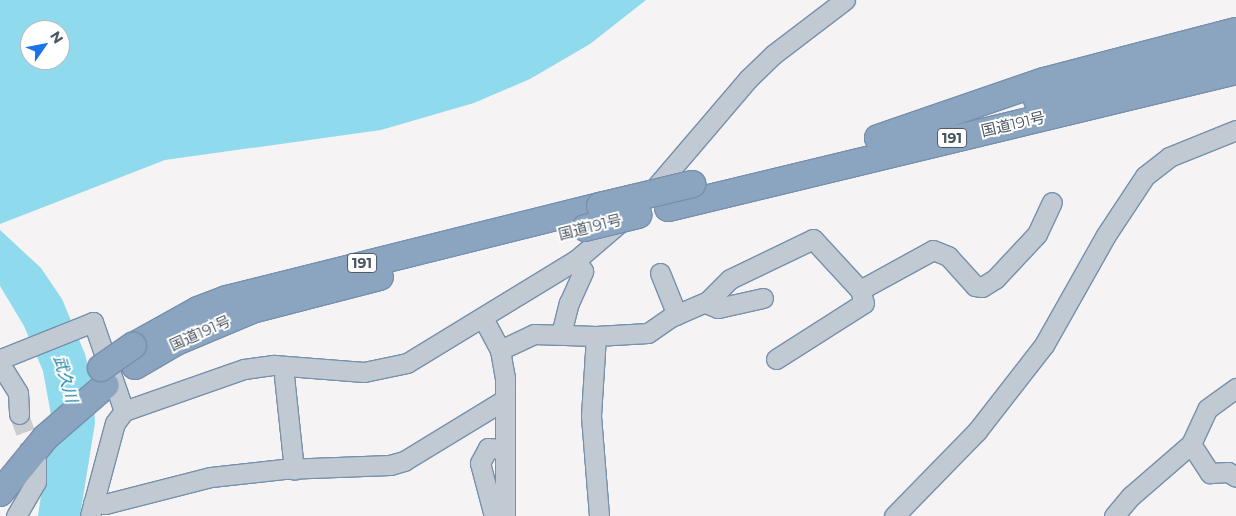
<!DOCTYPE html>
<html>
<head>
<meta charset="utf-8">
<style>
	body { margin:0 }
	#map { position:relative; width:1236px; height:516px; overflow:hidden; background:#f5f3f3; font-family:Montserrat,"Noto Sans JP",sans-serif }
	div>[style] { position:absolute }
	.water>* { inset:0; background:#90daee }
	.minor-tunnel>* { height:19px; margin-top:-9.5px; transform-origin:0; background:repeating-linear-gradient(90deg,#caccce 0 19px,transparent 0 28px) }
	.roads { filter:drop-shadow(1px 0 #7690ad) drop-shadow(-1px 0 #7690ad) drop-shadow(0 1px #7690ad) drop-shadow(0 -1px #7690ad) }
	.minor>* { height:19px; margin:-9.5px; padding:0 9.5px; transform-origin:9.5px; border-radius:9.5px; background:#c1cad2 }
	.highway>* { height:26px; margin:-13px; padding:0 13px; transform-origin:13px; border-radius:13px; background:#8ba5c1 }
	.bridges { filter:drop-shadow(1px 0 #7690ad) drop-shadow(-1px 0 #7690ad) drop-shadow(0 1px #7690ad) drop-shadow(0 -1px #7690ad) }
	.highway-bridge>* { height:26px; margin:-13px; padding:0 13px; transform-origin:13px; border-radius:13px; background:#8ba5c1 }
	span { translate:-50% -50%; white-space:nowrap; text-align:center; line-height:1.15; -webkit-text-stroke:4px #fff; paint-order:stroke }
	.shield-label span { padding:1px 4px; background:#fff; border:1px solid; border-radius:4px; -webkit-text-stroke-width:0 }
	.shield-label { font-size:14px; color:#4a5661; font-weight:700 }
	.street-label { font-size:15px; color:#4a5661 }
	.water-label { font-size:16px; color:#0c7c9b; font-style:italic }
	.north { position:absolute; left:20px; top:20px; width:50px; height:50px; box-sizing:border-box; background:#fff; border:1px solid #b7bbc0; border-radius:50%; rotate:57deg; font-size:14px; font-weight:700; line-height:20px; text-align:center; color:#4a5661 }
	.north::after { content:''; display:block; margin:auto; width:18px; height:22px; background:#1a73e8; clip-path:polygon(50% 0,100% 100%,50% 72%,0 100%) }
</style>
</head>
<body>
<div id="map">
	<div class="water">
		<i style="clip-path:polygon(evenodd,0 0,646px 0,590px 44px,530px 79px,474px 103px,381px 130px,165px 160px,0 224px,0 0,30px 30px,60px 30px,60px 60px,30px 60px,30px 30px)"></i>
		<i style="clip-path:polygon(0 230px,41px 268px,62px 299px,85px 354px,93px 386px,95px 423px,80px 516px,38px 516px,52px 420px,43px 371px,24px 326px,0 286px)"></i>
	</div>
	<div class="minor-tunnel">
		<i style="left:19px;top:414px;width:50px;rotate:70.1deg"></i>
	</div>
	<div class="roads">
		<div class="minor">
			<i style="left:649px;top:195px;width:153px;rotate:-49.5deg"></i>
			<i style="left:748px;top:79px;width:36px;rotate:-44deg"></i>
			<i style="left:774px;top:54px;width:89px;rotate:-37.3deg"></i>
			<i style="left:660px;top:273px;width:45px;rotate:68deg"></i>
			<i style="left:705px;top:303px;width:14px;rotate:21deg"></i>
			<i style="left:718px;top:308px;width:46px;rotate:-12.5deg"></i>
			<i style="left:483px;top:318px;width:36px;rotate:62deg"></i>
			<i style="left:500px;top:350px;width:27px;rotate:80deg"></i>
			<i style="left:505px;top:377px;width:139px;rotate:90deg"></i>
			<i style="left:561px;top:334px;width:32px;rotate:-76deg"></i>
			<i style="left:569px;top:303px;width:35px;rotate:-66deg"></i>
			<i style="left:583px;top:271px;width:13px;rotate:-122deg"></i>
			<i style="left:596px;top:336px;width:80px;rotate:93.6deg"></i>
			<i style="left:591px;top:416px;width:100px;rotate:85.4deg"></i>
			<i style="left:500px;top:350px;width:38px;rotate:-25deg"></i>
			<i style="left:534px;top:334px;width:62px;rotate:1.8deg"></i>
			<i style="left:596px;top:336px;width:52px;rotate:-3.3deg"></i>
			<i style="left:648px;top:333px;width:28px;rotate:-35deg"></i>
			<i style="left:671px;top:317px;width:40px;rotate:-23.4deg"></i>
			<i style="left:708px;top:301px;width:31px;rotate:-45deg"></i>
			<i style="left:730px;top:279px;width:92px;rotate:-25.7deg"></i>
			<i style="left:813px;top:239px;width:69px;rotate:47.3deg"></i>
			<i style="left:860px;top:290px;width:83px;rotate:-28.7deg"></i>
			<i style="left:933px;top:250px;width:16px;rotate:22deg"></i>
			<i style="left:948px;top:256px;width:40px;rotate:48deg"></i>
			<i style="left:975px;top:286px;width:7px;rotate:8deg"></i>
			<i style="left:982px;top:287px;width:15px;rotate:-32deg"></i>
			<i style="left:995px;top:279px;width:62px;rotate:-47deg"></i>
			<i style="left:1037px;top:234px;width:35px;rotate:-65deg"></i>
			<i style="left:776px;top:359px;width:104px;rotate:-32.5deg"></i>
			<i style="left:864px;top:303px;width:14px;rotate:-107deg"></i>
			<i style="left:0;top:362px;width:5px;rotate:-53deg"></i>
			<i style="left:3px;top:358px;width:97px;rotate:-21.8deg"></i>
			<i style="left:93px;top:322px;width:94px;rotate:70.8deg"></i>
			<i style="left:0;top:364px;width:34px;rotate:58deg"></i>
			<i style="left:18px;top:393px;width:21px;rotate:87deg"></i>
			<i style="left:284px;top:376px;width:94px;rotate:83.9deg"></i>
			<i style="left:1191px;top:444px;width:35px;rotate:57deg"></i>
			<i style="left:1210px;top:473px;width:18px;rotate:-3deg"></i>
			<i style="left:1228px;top:472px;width:9px;rotate:32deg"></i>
			<i style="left:93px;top:503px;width:12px;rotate:5deg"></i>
			<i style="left:105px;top:504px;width:109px;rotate:-14.3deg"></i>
			<i style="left:211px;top:477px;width:73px;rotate:-6.3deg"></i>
			<i style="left:284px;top:469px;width:106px;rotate:-2.2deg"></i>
			<i style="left:390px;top:465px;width:15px;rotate:-16deg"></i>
			<i style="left:404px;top:461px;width:117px;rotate:-31.4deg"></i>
			<i style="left:16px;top:516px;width:39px;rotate:-60deg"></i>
			<i style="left:36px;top:482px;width:21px;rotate:-90deg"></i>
			<i style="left:90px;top:516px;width:96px;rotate:-75deg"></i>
			<i style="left:115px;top:423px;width:15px;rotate:-53deg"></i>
			<i style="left:124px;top:411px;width:127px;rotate:-19.3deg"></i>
			<i style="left:244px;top:369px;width:30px;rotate:-8deg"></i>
			<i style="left:274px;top:365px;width:90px;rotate:4.4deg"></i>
			<i style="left:364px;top:372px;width:44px;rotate:-11.8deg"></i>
			<i style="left:407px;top:363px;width:198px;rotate:-31.4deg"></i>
			<i style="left:576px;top:260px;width:65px;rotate:-40.6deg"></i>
			<i style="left:494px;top:516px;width:55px;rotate:-104.8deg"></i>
			<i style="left:480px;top:463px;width:17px;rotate:-62deg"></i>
			<i style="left:488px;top:448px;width:16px;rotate:4deg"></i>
			<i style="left:894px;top:516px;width:119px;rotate:-45.7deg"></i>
			<i style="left:977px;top:431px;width:109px;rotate:-52.1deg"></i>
			<i style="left:1044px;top:345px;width:126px;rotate:-60.6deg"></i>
			<i style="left:1106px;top:235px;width:71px;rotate:-56.5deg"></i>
			<i style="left:1145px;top:176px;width:31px;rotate:-38deg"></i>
			<i style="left:1169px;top:157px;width:72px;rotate:-21.9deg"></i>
			<i style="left:1114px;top:516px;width:26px;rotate:-50deg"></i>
			<i style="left:1131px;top:496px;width:79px;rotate:-40.9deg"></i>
			<i style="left:1191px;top:444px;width:38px;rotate:-65deg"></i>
			<i style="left:1207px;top:409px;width:36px;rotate:-36deg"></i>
		</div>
		<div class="highway">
			<i style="left:1037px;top:100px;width:205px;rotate:-13.8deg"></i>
			<i style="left:878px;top:138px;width:176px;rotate:-19deg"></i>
			<i style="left:1044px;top:81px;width:198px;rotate:-14.6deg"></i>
			<i style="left:668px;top:208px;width:584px;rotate:-13.56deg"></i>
			<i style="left:133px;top:346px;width:74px;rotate:-29deg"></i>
			<i style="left:198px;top:310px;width:31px;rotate:-21deg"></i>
			<i style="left:227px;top:299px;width:384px;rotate:-14deg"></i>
			<i style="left:135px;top:366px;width:48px;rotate:-30.3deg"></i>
			<i style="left:176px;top:342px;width:82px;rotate:-22.8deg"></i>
			<i style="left:252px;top:310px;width:132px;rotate:-14.5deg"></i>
			<i style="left:0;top:493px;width:72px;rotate:-50.6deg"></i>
			<i style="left:46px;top:437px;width:79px;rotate:-40.9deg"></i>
		</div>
	</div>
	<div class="bridges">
		<div class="highway-bridge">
			<i style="left:600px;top:206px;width:95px;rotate:-13.4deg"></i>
			<i style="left:585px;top:228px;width:55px;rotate:-13.8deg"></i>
			<i style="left:101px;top:368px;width:39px;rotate:-35deg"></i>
		</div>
	</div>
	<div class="shield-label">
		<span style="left:952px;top:138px">191</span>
		<span style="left:362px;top:263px">191</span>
	</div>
	<div class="street-label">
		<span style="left:1013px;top:124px;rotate:-13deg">国道191号</span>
		<span style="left:590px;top:227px;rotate:-14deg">国道191号</span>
		<span style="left:200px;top:333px;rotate:-24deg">国道191号</span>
	</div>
	<div class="water-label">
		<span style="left:65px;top:379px;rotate:74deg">武久川</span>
	</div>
	<div class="north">N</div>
</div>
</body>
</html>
